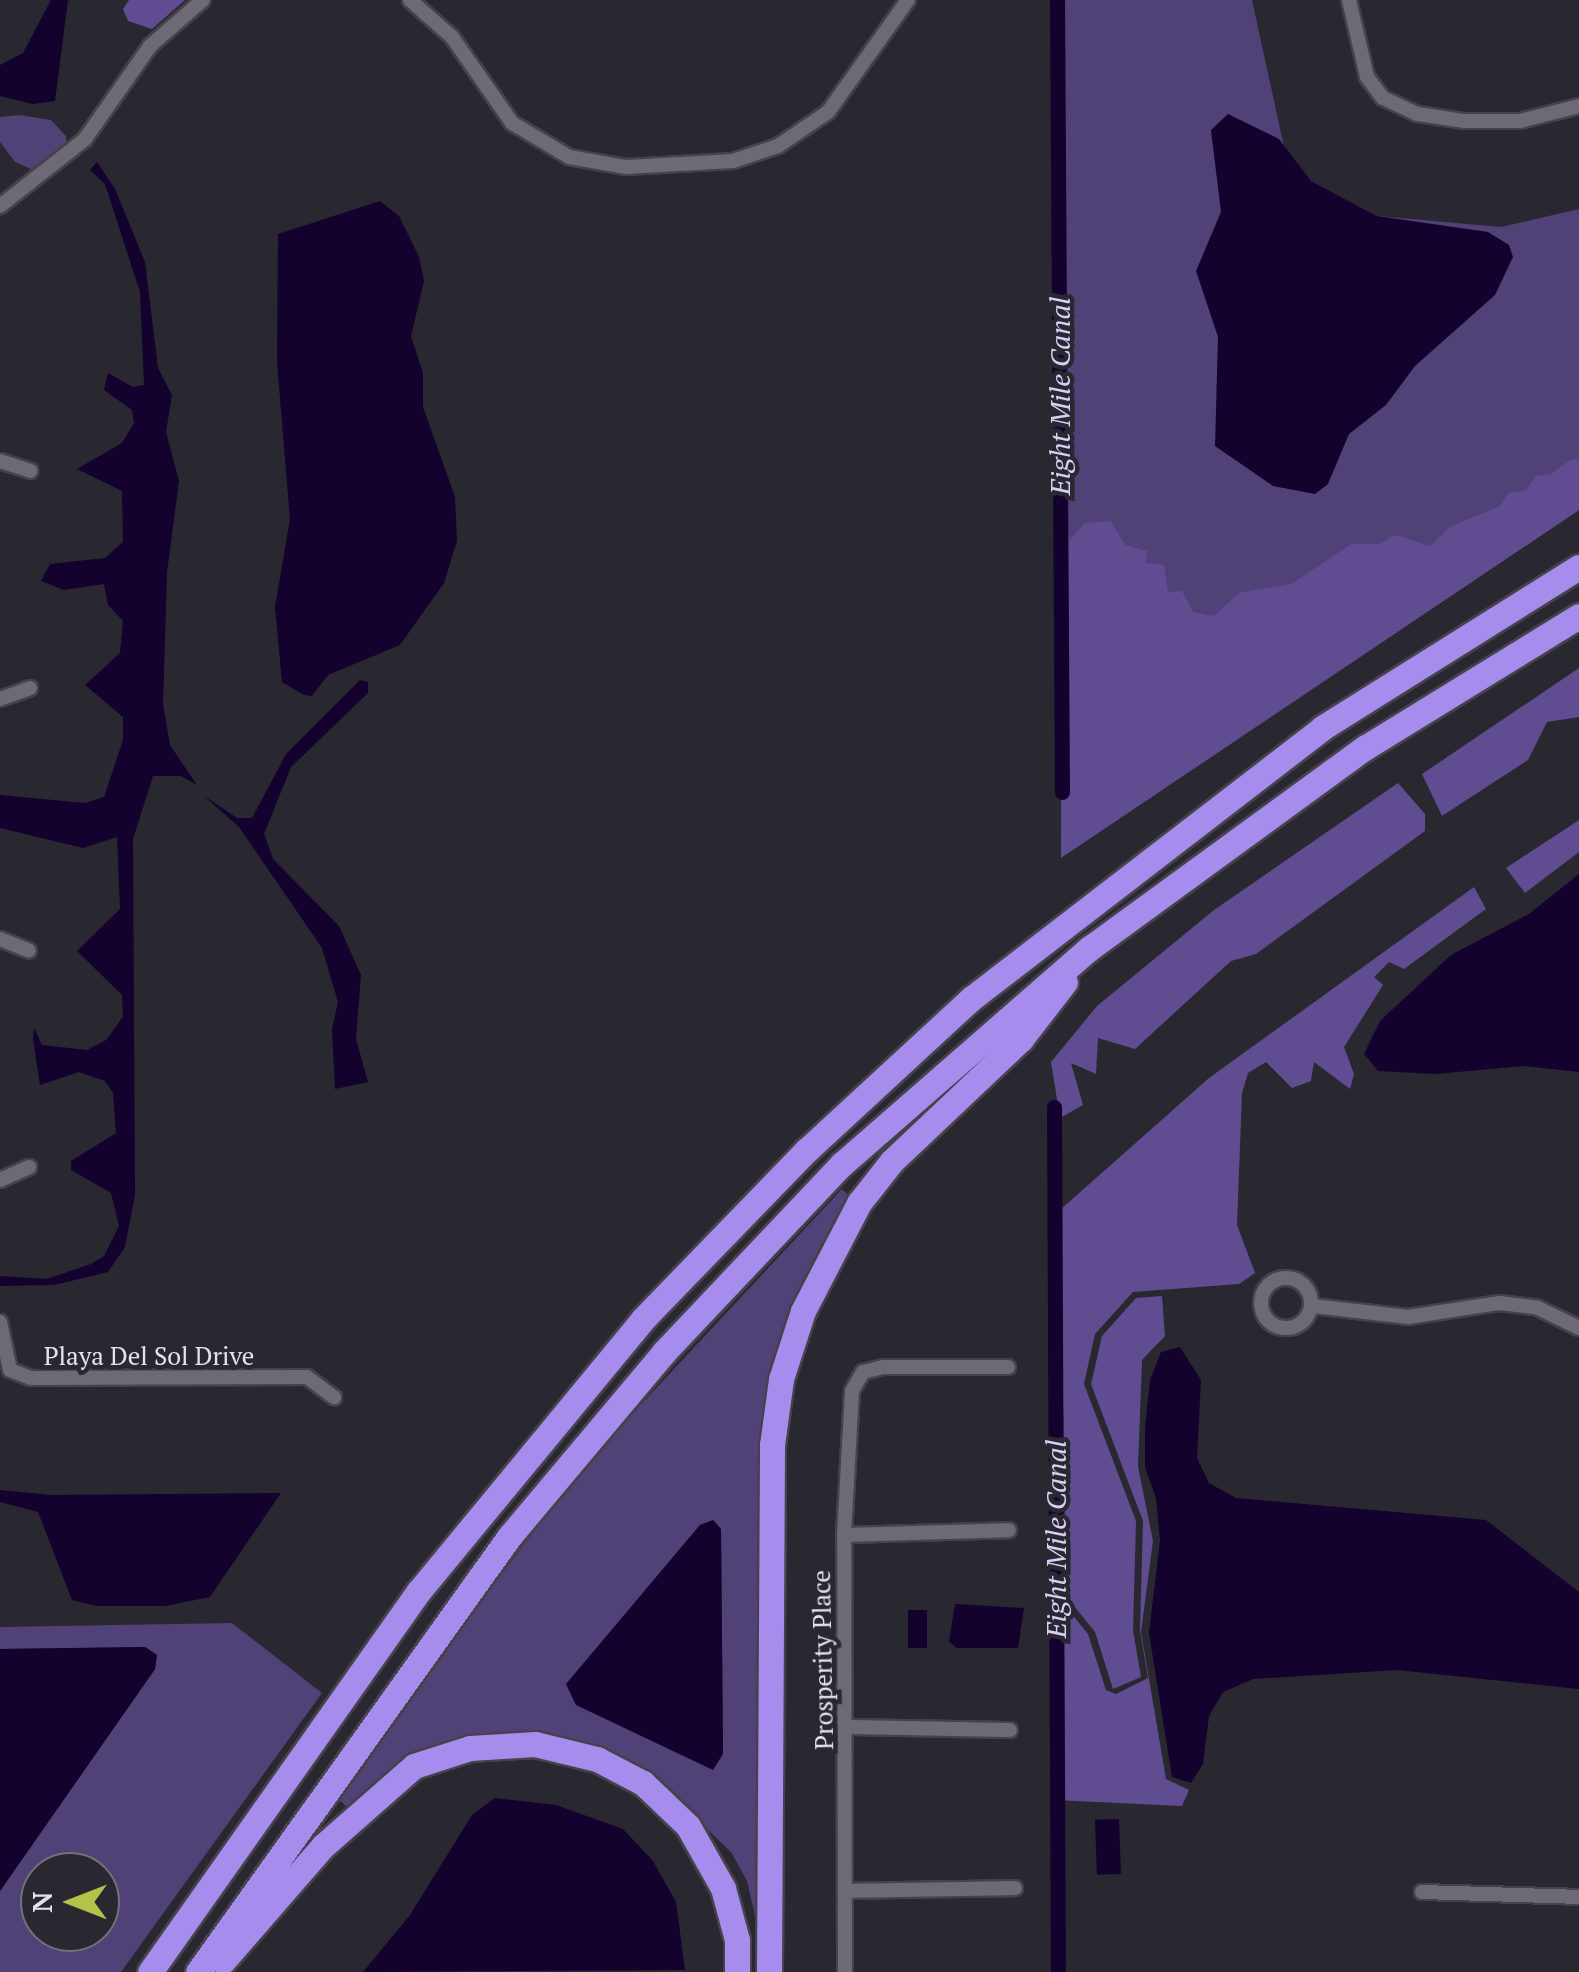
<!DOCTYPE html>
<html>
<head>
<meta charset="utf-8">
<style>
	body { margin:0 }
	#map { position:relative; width:1579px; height:1972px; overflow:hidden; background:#292730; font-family:"PT Serif",serif }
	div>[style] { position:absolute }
	.green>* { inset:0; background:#504177 }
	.forest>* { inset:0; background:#604d91 }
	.water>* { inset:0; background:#13012e; transform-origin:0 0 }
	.canal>* { height:15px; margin:-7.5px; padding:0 7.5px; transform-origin:7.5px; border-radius:7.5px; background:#13012e }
	.roads { filter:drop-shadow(2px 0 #44424a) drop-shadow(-2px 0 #44424a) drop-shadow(0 2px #44424a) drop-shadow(0 -2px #44424a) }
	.minor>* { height:14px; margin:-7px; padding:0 7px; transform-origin:7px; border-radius:7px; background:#6d6a76 }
	.minor>.ring { margin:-7px; padding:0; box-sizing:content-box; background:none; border:14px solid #6d6a76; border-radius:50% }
	.motorway>* { height:25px; margin:-12.5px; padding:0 12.5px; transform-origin:12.5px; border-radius:12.5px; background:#a68ced }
	span { translate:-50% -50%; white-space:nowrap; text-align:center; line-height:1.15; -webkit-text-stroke:9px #292730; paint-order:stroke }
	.street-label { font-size:25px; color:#e3e2e8 }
	.water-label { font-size:28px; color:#d8cff7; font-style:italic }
	.north { position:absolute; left:20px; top:1852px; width:100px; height:100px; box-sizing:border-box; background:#292730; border:2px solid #73727a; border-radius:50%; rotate:270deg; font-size:28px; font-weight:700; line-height:40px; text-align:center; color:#e3e2e8 }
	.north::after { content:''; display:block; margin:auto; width:35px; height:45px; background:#b5c24a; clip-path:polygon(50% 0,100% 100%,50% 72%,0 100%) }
</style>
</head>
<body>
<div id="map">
	<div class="green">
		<i style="clip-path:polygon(1061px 0,1252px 0,1286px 156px,1311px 181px,1377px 216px,1501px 227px,1579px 209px,1579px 510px,1262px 723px,1062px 792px)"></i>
		<i style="clip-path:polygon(20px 115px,51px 120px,66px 136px,66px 144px,33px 170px,15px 162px,0 142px,0 117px)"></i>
		<i style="clip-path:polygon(evenodd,842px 1189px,854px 1201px,786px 1339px,763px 1951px,747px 1881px,731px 1852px,643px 1768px,592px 1746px,417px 1756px,348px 1808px,336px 1797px,577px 1473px,842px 1189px,713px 1521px,721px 1529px,723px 1754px,566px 1685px,700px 1525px,713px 1521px)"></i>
		<i style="clip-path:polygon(evenodd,232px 1623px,322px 1693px,121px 1972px,0 1972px,0 1891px,155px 1669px,157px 1655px,145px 1647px,0 1649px,0 1627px,232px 1623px,40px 1872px,100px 1872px,100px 1932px,40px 1932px,40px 1872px)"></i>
	</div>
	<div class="forest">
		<i style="clip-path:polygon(129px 0,185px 0,152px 29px,128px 21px,123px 9px)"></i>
		<i style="clip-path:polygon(1062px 192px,1070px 364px,1065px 416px,1077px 468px,1065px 509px,1070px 540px,1084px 523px,1111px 521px,1125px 545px,1147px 551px,1146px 563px,1164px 565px,1168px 592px,1182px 591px,1193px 612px,1214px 616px,1239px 593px,1291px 584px,1351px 544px,1380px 544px,1395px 535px,1430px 546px,1450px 527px,1500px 506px,1508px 493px,1526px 490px,1536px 476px,1551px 474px,1570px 460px,1579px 459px,1579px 510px,1061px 858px)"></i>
		<i style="clip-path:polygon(1579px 668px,1579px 717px,1547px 722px,1528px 760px,1442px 816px,1422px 774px)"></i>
		<i style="clip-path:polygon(1398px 783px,1425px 814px,1425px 831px,1256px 954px,1231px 961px,1135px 1049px,1098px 1038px,1096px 1074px,1071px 1063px,1083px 1105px,1060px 1118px,1051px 1062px,1097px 1006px,1214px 910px)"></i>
		<i style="clip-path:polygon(1579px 820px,1579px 852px,1525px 893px,1506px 868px)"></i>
		<i style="clip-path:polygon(1474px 887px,1486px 909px,1404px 969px,1389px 962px,1374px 977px,1383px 985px,1344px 1047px,1354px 1074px,1350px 1089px,1314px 1062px,1311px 1081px,1292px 1088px,1266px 1062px,1248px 1073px,1242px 1093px,1237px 1225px,1255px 1273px,1239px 1284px,1133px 1292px,1095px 1334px,1084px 1384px,1136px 1521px,1133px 1630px,1141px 1677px,1113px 1689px,1095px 1632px,1066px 1596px,1060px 1210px,1209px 1078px)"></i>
		<i style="clip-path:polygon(1162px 1296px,1165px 1336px,1142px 1360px,1138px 1467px,1153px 1541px,1141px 1632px,1166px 1779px,1189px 1790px,1182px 1806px,1054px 1800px,1057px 1507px,1059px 1598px,1088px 1634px,1106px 1690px,1116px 1694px,1148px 1678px,1140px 1630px,1143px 1521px,1091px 1384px,1102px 1336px,1136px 1298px)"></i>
	</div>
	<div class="water">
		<i style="clip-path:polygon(51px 0,68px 0,55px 101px,33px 104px,0 96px,0 65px,23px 53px)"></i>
		<i style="clip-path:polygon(1228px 114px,1279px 139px,1311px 181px,1377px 216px,1488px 232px,1509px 245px,1513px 257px,1495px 295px,1415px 366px,1386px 405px,1349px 434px,1328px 484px,1315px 494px,1273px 486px,1215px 446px,1218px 337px,1196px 271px,1221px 212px,1211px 130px)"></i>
		<i style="clip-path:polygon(97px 162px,115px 189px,145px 262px,158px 368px,172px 395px,166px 432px,179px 481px,167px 572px,163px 704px,170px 745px,197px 785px,181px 776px,153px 776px,133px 839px,135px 1195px,125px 1247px,108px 1272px,54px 1285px,0 1286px,0 1276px,47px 1279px,91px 1264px,104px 1256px,119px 1226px,111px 1193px,71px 1170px,71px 1161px,116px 1133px,113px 1093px,105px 1081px,79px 1072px,40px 1085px,33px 1039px,34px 1028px,42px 1045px,87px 1050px,106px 1040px,123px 1017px,122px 995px,77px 951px,120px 909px,117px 837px,83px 848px,0 828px,0 795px,85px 803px,104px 797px,123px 740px,123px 717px,85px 685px,120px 653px,123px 621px,108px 605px,104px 584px,64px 590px,41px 581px,50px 564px,105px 558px,123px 542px,122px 491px,77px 469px,122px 443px,134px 423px,132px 410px,104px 390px,108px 373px,133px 387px,144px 385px,140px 292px,105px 184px,90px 170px)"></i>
		<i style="clip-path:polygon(380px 201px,399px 216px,419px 257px,424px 281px,411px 336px,423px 373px,423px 407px,455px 497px,457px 541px,444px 583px,400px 645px,328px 675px,312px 696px,304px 695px,282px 682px,275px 607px,290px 519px,277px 362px,278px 234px)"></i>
		<i style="clip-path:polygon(360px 680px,368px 682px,368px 693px,291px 767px,264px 834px,273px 859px,339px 926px,361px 975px,356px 1039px,368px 1082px,335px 1089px,332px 1029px,338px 1002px,322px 948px,239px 827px,204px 796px,237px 818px,252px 818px,286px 754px)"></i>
		<i style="clip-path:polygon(1579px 874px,1579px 1072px,1524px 1066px,1435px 1074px,1378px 1071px,1364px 1054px,1380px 1021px,1451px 955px,1529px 914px)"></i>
		<i style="clip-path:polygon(1180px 1347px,1201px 1380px,1197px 1458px,1209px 1483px,1236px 1498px,1486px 1520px,1579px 1592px,1579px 1689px,1397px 1670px,1253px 1679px,1223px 1692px,1209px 1716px,1203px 1764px,1191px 1783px,1172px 1777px,1149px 1633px,1160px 1541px,1156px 1498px,1145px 1467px,1145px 1428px,1150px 1380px,1161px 1352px)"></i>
		<i style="clip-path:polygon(0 1490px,51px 1495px,281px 1493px,210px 1597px,165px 1606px,96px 1606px,72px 1600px,38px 1512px,0 1502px)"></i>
		<i style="clip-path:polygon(713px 1520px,721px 1529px,723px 1754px,713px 1770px,576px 1705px,566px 1684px,700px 1525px)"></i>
		<i style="clip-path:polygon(955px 1604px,1024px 1608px,1018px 1648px,957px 1648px,949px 1642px)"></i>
		<i style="left:908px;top:1610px;width:19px;height:38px"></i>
		<i style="clip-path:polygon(145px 1647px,157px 1655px,155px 1669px,0 1891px,0 1649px)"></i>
		<i style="clip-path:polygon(495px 1798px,556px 1805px,623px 1829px,653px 1861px,676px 1902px,685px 1970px,363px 1972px,410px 1915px,472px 1815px)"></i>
		<i style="left:1119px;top:1819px;width:55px;height:24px;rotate:88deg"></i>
	</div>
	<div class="canal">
		<i style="left:1057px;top:0;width:792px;rotate:89.64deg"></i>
		<i style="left:1054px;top:1107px;width:865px;rotate:89.74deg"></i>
	</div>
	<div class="roads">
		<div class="minor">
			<i style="left:410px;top:0;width:56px;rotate:41.4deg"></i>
			<i style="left:452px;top:37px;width:105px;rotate:55.1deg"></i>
			<i style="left:512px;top:123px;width:66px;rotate:30.8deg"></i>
			<i style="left:569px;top:157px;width:58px;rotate:10deg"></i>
			<i style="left:626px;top:167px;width:107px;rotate:-3.2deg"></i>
			<i style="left:733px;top:161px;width:47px;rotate:-18.4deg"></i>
			<i style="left:778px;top:146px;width:60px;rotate:-34.2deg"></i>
			<i style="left:828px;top:112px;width:138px;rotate:-54.5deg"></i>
			<i style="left:1349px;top:0;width:79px;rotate:76.8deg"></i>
			<i style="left:1367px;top:77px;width:26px;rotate:53deg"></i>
			<i style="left:1383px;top:98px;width:38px;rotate:25deg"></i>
			<i style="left:1418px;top:114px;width:47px;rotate:8.7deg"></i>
			<i style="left:1464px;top:121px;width:56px"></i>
			<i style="left:1520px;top:121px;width:61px;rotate:-14.3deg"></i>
			<i style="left:0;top:206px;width:108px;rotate:-38.2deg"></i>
			<i style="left:85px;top:139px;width:113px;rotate:-55deg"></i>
			<i style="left:150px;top:46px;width:70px;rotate:-41deg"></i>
			<i style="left:0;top:461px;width:32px;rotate:18deg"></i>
			<i style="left:0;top:699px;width:32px;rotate:-20deg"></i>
			<i style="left:0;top:939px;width:31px;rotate:22deg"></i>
			<i style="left:0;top:1180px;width:32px;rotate:-24deg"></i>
			<i class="ring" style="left:1261px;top:1278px;width:36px;height:36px"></i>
			<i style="left:1313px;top:1306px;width:96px;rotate:6.6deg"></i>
			<i style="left:1408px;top:1317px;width:93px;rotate:-8.7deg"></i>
			<i style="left:1500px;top:1303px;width:38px;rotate:7deg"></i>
			<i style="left:1538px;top:1308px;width:46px;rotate:26deg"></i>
			<i style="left:0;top:1322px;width:49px;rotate:78.2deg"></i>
			<i style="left:10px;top:1370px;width:22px;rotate:21deg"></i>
			<i style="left:31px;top:1378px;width:276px;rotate:-0.2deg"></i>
			<i style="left:307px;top:1377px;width:34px;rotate:37deg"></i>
			<i style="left:844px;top:1535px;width:165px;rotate:-1.7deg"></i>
			<i style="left:847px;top:1727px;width:163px;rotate:1.1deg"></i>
			<i style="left:847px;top:1891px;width:168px;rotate:-1deg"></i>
			<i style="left:1422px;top:1892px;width:157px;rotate:1.8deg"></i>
			<i style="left:845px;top:1972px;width:437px;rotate:-90.1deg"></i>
			<i style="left:844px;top:1535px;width:144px;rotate:-86.8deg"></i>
			<i style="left:852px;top:1391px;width:22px;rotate:-60deg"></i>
			<i style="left:863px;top:1372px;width:21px;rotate:-14deg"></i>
			<i style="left:883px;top:1367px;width:125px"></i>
		</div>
		<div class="motorway">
			<i style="left:223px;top:1961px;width:152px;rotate:-49deg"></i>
			<i style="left:323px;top:1846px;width:121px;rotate:-41.3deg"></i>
			<i style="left:414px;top:1766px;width:59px;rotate:-17.8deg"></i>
			<i style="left:470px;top:1748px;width:65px;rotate:-3.5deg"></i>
			<i style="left:535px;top:1744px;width:64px;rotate:13.6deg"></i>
			<i style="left:597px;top:1759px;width:52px;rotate:27.6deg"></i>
			<i style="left:643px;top:1783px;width:62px;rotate:43.7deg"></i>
			<i style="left:688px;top:1826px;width:71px;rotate:60.6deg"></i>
			<i style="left:723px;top:1888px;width:54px;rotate:74.9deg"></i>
			<i style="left:737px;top:1940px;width:32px;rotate:90deg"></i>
			<i style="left:150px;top:1972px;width:466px;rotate:-54.8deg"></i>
			<i style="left:419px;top:1591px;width:352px;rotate:-50.5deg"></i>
			<i style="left:643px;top:1319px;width:235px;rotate:-45.9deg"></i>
			<i style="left:807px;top:1150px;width:224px;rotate:-42.7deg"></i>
			<i style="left:972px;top:998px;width:442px;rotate:-37.6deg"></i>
			<i style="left:1322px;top:728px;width:303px;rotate:-32.1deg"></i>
			<i style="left:198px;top:1972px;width:535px;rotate:-54.44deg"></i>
			<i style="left:509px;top:1537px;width:241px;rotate:-50deg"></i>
			<i style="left:664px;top:1352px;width:259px;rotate:-46.6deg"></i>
			<i style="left:842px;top:1164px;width:329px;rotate:-41.1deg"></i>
			<i style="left:1090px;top:948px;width:341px;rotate:-36.1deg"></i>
			<i style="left:1366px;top:747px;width:250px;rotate:-31.6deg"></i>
			<i style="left:769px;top:1972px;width:527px;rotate:-89.67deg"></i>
			<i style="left:772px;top:1445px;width:67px;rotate:-82.2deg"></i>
			<i style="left:781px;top:1379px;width:71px;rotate:-72.1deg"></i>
			<i style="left:803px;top:1311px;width:122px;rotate:-62.6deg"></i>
			<i style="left:859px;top:1203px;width:53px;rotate:-51.8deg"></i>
			<i style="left:892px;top:1161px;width:178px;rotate:-43.4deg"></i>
			<i style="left:1021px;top:1039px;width:72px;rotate:-52.3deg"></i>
		</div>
	</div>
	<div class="street-label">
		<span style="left:149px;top:1356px">Playa Del Sol Drive</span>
		<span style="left:823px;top:1660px;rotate:-91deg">Prosperity Place</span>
	</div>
	<div class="water-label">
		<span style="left:1060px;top:396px;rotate:-90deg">Eight Mile Canal</span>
		<span style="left:1056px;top:1539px;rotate:-90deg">Eight Mile Canal</span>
	</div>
	<div class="north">N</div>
</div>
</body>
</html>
